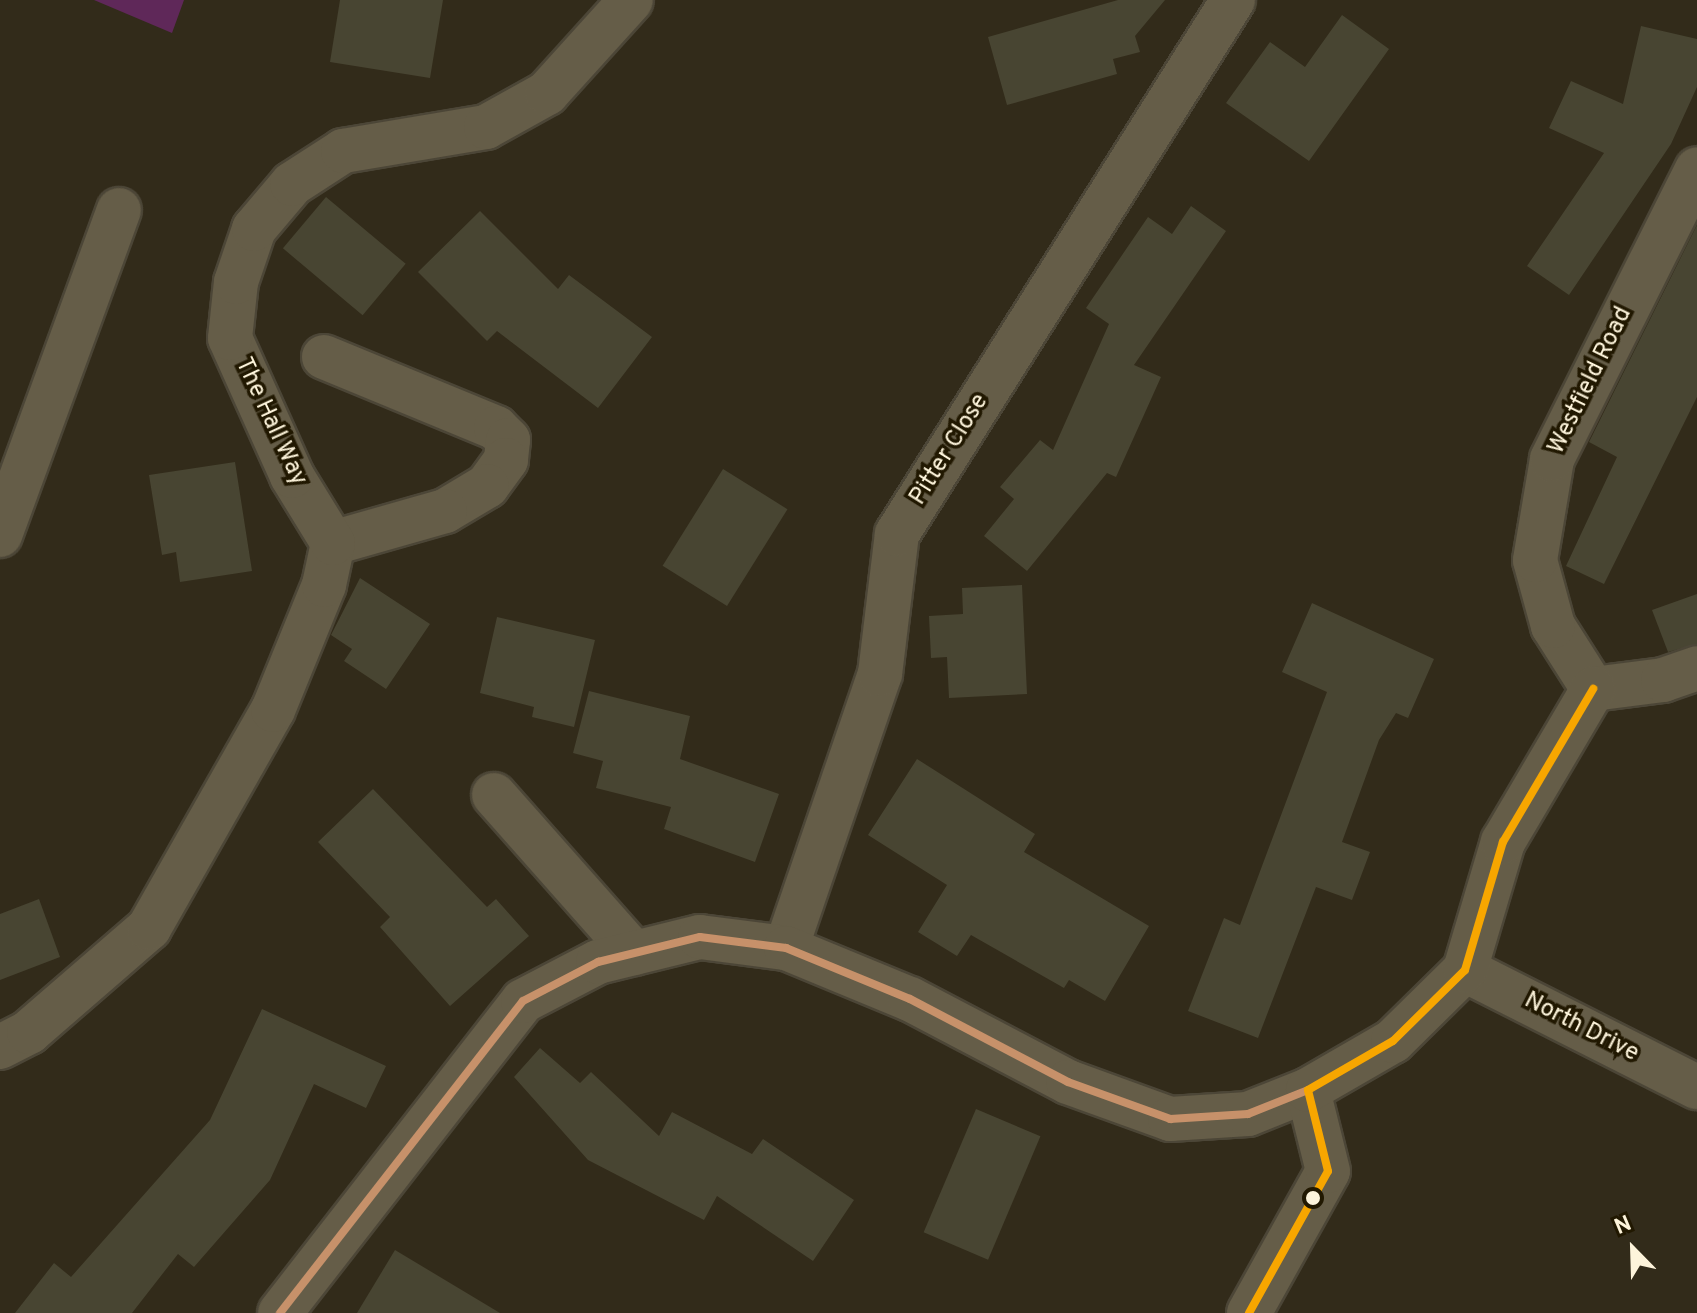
<!DOCTYPE html>
<html>
<head>
<meta charset="utf-8">
<style>
	body { margin:0 }
	#map { position:relative; width:1697px; height:1313px; overflow:hidden; background:#322b1a; font-family:Overpass,sans-serif }
	div>[style] { position:absolute }
	.green>* { inset:0; background:#5f2859 }
	.building>* { inset:0; background:#484532; transform-origin:0 0 }
	.roads { filter:drop-shadow(2px 0 #4c4637) drop-shadow(-2px 0 #4c4637) drop-shadow(0 2px #4c4637) drop-shadow(0 -2px #4c4637) }
	.minor>* { height:44px; margin:-22px; padding:0 22px; transform-origin:22px; border-radius:22px; background:#655d48 }
	.bus-1>* { height:8px; margin:-4px; padding:0 4px; transform-origin:4px; border-radius:4px; background:#c7916a }
	.bus-2>* { height:8px; margin:-4px; padding:0 4px; transform-origin:4px; border-radius:4px; background:#f7a600 }
	.dots>* { width:22px; height:22px; translate:-50% -50%; box-sizing:border-box; border:4px solid #211801; border-radius:50% }
	span { translate:-50% -50%; white-space:nowrap; text-align:center; line-height:1.15; -webkit-text-stroke:7px #211801; paint-order:stroke }
	.street-label { font-size:24px; color:#fdf4db }
	.north { position:absolute; left:1593px; top:1209px; width:80px; height:80px; -webkit-text-stroke:6px #211801; paint-order:stroke; rotate:337deg; font-size:22px; font-weight:700; line-height:32px; text-align:center; color:#fdf4db }
	.north::after { content:''; display:block; margin:auto; width:28px; height:36px; background:#fdf4db; clip-path:polygon(50% 0,100% 100%,50% 72%,0 100%) }
</style>
</head>
<body>
<div id="map">
	<div class="green">
		<i style="clip-path:polygon(94px 0,184px 0,172px 33px)"></i>
	</div>
	<div class="building">
		<i style="clip-path:polygon(340px 0,443px 0,430px 78px,330px 62px)"></i>
		<i style="clip-path:polygon(1118px 0,1165px 0,1135px 36px,1140px 52px,1113px 59px,1117px 74px,1007px 105px,988px 37px)"></i>
		<i style="clip-path:polygon(1342px 15px,1389px 49px,1309px 161px,1226px 103px,1270px 42px,1305px 67px)"></i>
		<i style="clip-path:polygon(1641px 26px,1697px 39px,1697px 87px,1671px 144px,1569px 295px,1527px 266px,1604px 153px,1549px 128px,1571px 81px,1623px 104px)"></i>
		<i style="left:326px;top:197px;width:104px;height:67px;rotate:40deg"></i>
		<i style="clip-path:polygon(1191px 206px,1226px 231px,1134px 365px,1161px 377px,1116px 477px,1107px 473px,1027px 571px,984px 536px,1014px 499px,1000px 487px,1040px 440px,1053px 450px,1109px 324px,1086px 308px,1148px 217px,1172px 234px)"></i>
		<i style="clip-path:polygon(480px 211px,558px 289px,569px 275px,652px 337px,598px 408px,497px 331px,487px 341px,418px 272px)"></i>
		<i style="clip-path:polygon(1697px 225px,1697px 397px,1604px 584px,1566px 566px,1617px 457px,1589px 442px)"></i>
		<i style="clip-path:polygon(235px 462px,252px 571px,180px 582px,176px 552px,162px 555px,149px 475px)"></i>
		<i style="left:723px;top:469px;width:76px;height:114px;rotate:32deg"></i>
		<i style="clip-path:polygon(360px 578px,430px 624px,386px 689px,344px 661px,352px 649px,331px 635px)"></i>
		<i style="clip-path:polygon(1022px 585px,1027px 694px,949px 698px,947px 657px,931px 658px,929px 616px,963px 614px,962px 588px)"></i>
		<i style="clip-path:polygon(1697px 594px,1697px 644px,1668px 652px,1652px 610px)"></i>
		<i style="clip-path:polygon(1312px 603px,1434px 659px,1408px 718px,1396px 713px,1379px 740px,1342px 842px,1370px 852px,1352px 900px,1316px 887px,1258px 1038px,1188px 1011px,1224px 918px,1240px 925px,1327px 692px,1282px 672px)"></i>
		<i style="clip-path:polygon(497px 617px,595px 640px,574px 727px,532px 717px,534px 707px,480px 693px)"></i>
		<i style="clip-path:polygon(589px 691px,690px 716px,680px 759px,779px 794px,755px 862px,664px 829px,671px 807px,596px 788px,603px 761px,573px 753px)"></i>
		<i style="clip-path:polygon(917px 759px,1035px 834px,1024px 852px,1149px 926px,1105px 1001px,1069px 980px,1064px 988px,971px 935px,957px 956px,918px 932px,947px 885px,868px 835px)"></i>
		<i style="clip-path:polygon(373px 789px,487px 907px,496px 899px,529px 936px,450px 1006px,380px 927px,390px 917px,318px 842px)"></i>
		<i style="clip-path:polygon(39px 899px,60px 957px,0 980px,0 914px)"></i>
		<i style="clip-path:polygon(262px 1009px,386px 1066px,366px 1108px,314px 1084px,270px 1180px,194px 1267px,178px 1254px,132px 1313px,15px 1313px,54px 1263px,71px 1277px,210px 1120px)"></i>
		<i style="clip-path:polygon(540px 1048px,580px 1083px,591px 1072px,659px 1136px,672px 1112px,752px 1154px,763px 1139px,854px 1200px,813px 1261px,717px 1196px,704px 1220px,588px 1160px,514px 1077px)"></i>
		<i style="left:976px;top:1109px;width:70px;height:134px;rotate:23deg"></i>
		<i style="clip-path:polygon(395px 1250px,500px 1313px,357px 1313px)"></i>
	</div>
	<div class="roads">
		<div class="minor">
			<i style="left:324px;top:357px;width:186px;rotate:22.4deg"></i>
			<i style="left:496px;top:428px;width:17px;rotate:45deg"></i>
			<i style="left:508px;top:440px;width:20px;rotate:96deg"></i>
			<i style="left:506px;top:460px;width:32px;rotate:126deg"></i>
			<i style="left:487px;top:486px;width:49px;rotate:149.2deg"></i>
			<i style="left:445px;top:511px;width:116px;rotate:164.1deg"></i>
			<i style="left:0;top:535px;width:346px;rotate:-69.9deg"></i>
			<i style="left:1593px;top:689px;width:75px;rotate:-122.4deg"></i>
			<i style="left:1553px;top:626px;width:68px;rotate:-105.3deg"></i>
			<i style="left:1535px;top:560px;width:102px;rotate:-80.4deg"></i>
			<i style="left:1552px;top:459px;width:324px;rotate:-63.4deg"></i>
			<i style="left:1593px;top:689px;width:71px;rotate:-7.3deg"></i>
			<i style="left:1663px;top:680px;width:36px;rotate:-19deg"></i>
			<i style="left:494px;top:795px;width:211px;rotate:48.5deg"></i>
			<i style="left:786px;top:948px;width:290px;rotate:-71.1deg"></i>
			<i style="left:880px;top:674px;width:141px;rotate:-83.1deg"></i>
			<i style="left:897px;top:534px;width:631px;rotate:-57.82deg"></i>
			<i style="left:1465px;top:970px;width:260px;rotate:26.8deg"></i>
			<i style="left:0;top:1047px;width:33px;rotate:-27deg"></i>
			<i style="left:29px;top:1032px;width:159px;rotate:-40.9deg"></i>
			<i style="left:149px;top:928px;width:251px;rotate:-60.4deg"></i>
			<i style="left:273px;top:710px;width:135px;rotate:-67.8deg"></i>
			<i style="left:324px;top:585px;width:43px;rotate:-77.9deg"></i>
			<i style="left:333px;top:543px;width:79px;rotate:-121.5deg"></i>
			<i style="left:292px;top:476px;width:151px;rotate:-114.2deg"></i>
			<i style="left:230px;top:338px;width:56px;rotate:-83.9deg"></i>
			<i style="left:236px;top:282px;width:56px;rotate:-71.2deg"></i>
			<i style="left:254px;top:229px;width:59px;rotate:-49.8deg"></i>
			<i style="left:292px;top:184px;width:61px;rotate:-32.9deg"></i>
			<i style="left:343px;top:151px;width:145px;rotate:-9.5deg"></i>
			<i style="left:486px;top:127px;width:70px;rotate:-29.1deg"></i>
			<i style="left:547px;top:93px;width:125px;rotate:-47.9deg"></i>
			<i style="left:280px;top:1313px;width:395px;rotate:-52.1deg"></i>
			<i style="left:523px;top:1001px;width:85px;rotate:-27.5deg"></i>
			<i style="left:598px;top:962px;width:105px;rotate:-13.8deg"></i>
			<i style="left:700px;top:937px;width:87px;rotate:7.3deg"></i>
			<i style="left:786px;top:948px;width:134px;rotate:22.4deg"></i>
			<i style="left:910px;top:999px;width:178px;rotate:27.7deg"></i>
			<i style="left:1068px;top:1082px;width:109px;rotate:19.9deg"></i>
			<i style="left:1170px;top:1119px;width:78px;rotate:-3.7deg"></i>
			<i style="left:1248px;top:1114px;width:65px;rotate:-21.8deg"></i>
			<i style="left:1249px;top:1313px;width:162px;rotate:-60.9deg"></i>
			<i style="left:1328px;top:1171px;width:83px;rotate:-103.9deg"></i>
			<i style="left:1308px;top:1090px;width:98px;rotate:-30deg"></i>
			<i style="left:1393px;top:1041px;width:101px;rotate:-44.6deg"></i>
			<i style="left:1465px;top:970px;width:134px;rotate:-73.5deg"></i>
			<i style="left:1503px;top:842px;width:178px;rotate:-59.5deg"></i>
		</div>
	</div>
	<div class="bus-1">
		<i style="left:280px;top:1313px;width:395px;rotate:-52.1deg"></i>
		<i style="left:523px;top:1001px;width:85px;rotate:-27.5deg"></i>
		<i style="left:598px;top:962px;width:105px;rotate:-13.8deg"></i>
		<i style="left:700px;top:937px;width:87px;rotate:7.3deg"></i>
		<i style="left:786px;top:948px;width:134px;rotate:22.4deg"></i>
		<i style="left:910px;top:999px;width:178px;rotate:27.7deg"></i>
		<i style="left:1068px;top:1082px;width:109px;rotate:19.9deg"></i>
		<i style="left:1170px;top:1119px;width:78px;rotate:-3.7deg"></i>
		<i style="left:1248px;top:1114px;width:65px;rotate:-21.8deg"></i>
	</div>
	<div class="bus-2">
		<i style="left:1249px;top:1313px;width:162px;rotate:-60.9deg"></i>
		<i style="left:1328px;top:1171px;width:83px;rotate:-103.9deg"></i>
		<i style="left:1308px;top:1090px;width:98px;rotate:-30deg"></i>
		<i style="left:1393px;top:1041px;width:101px;rotate:-44.6deg"></i>
		<i style="left:1465px;top:970px;width:134px;rotate:-73.5deg"></i>
		<i style="left:1503px;top:842px;width:178px;rotate:-59.5deg"></i>
	</div>
	<div class="dots">
		<i style="left:1313px;top:1198px;background:#fdf4db"></i>
	</div>
	<div class="street-label">
		<span style="left:1591px;top:381px;rotate:-64deg">Westfield Road</span>
		<span style="left:270px;top:422px;rotate:65deg">The Hall Way</span>
		<span style="left:950px;top:450px;rotate:-58deg">Pitter Close</span>
		<span style="left:1581px;top:1028px;rotate:27deg">North Drive</span>
	</div>
	<div class="north">N</div>
</div>
</body>
</html>
